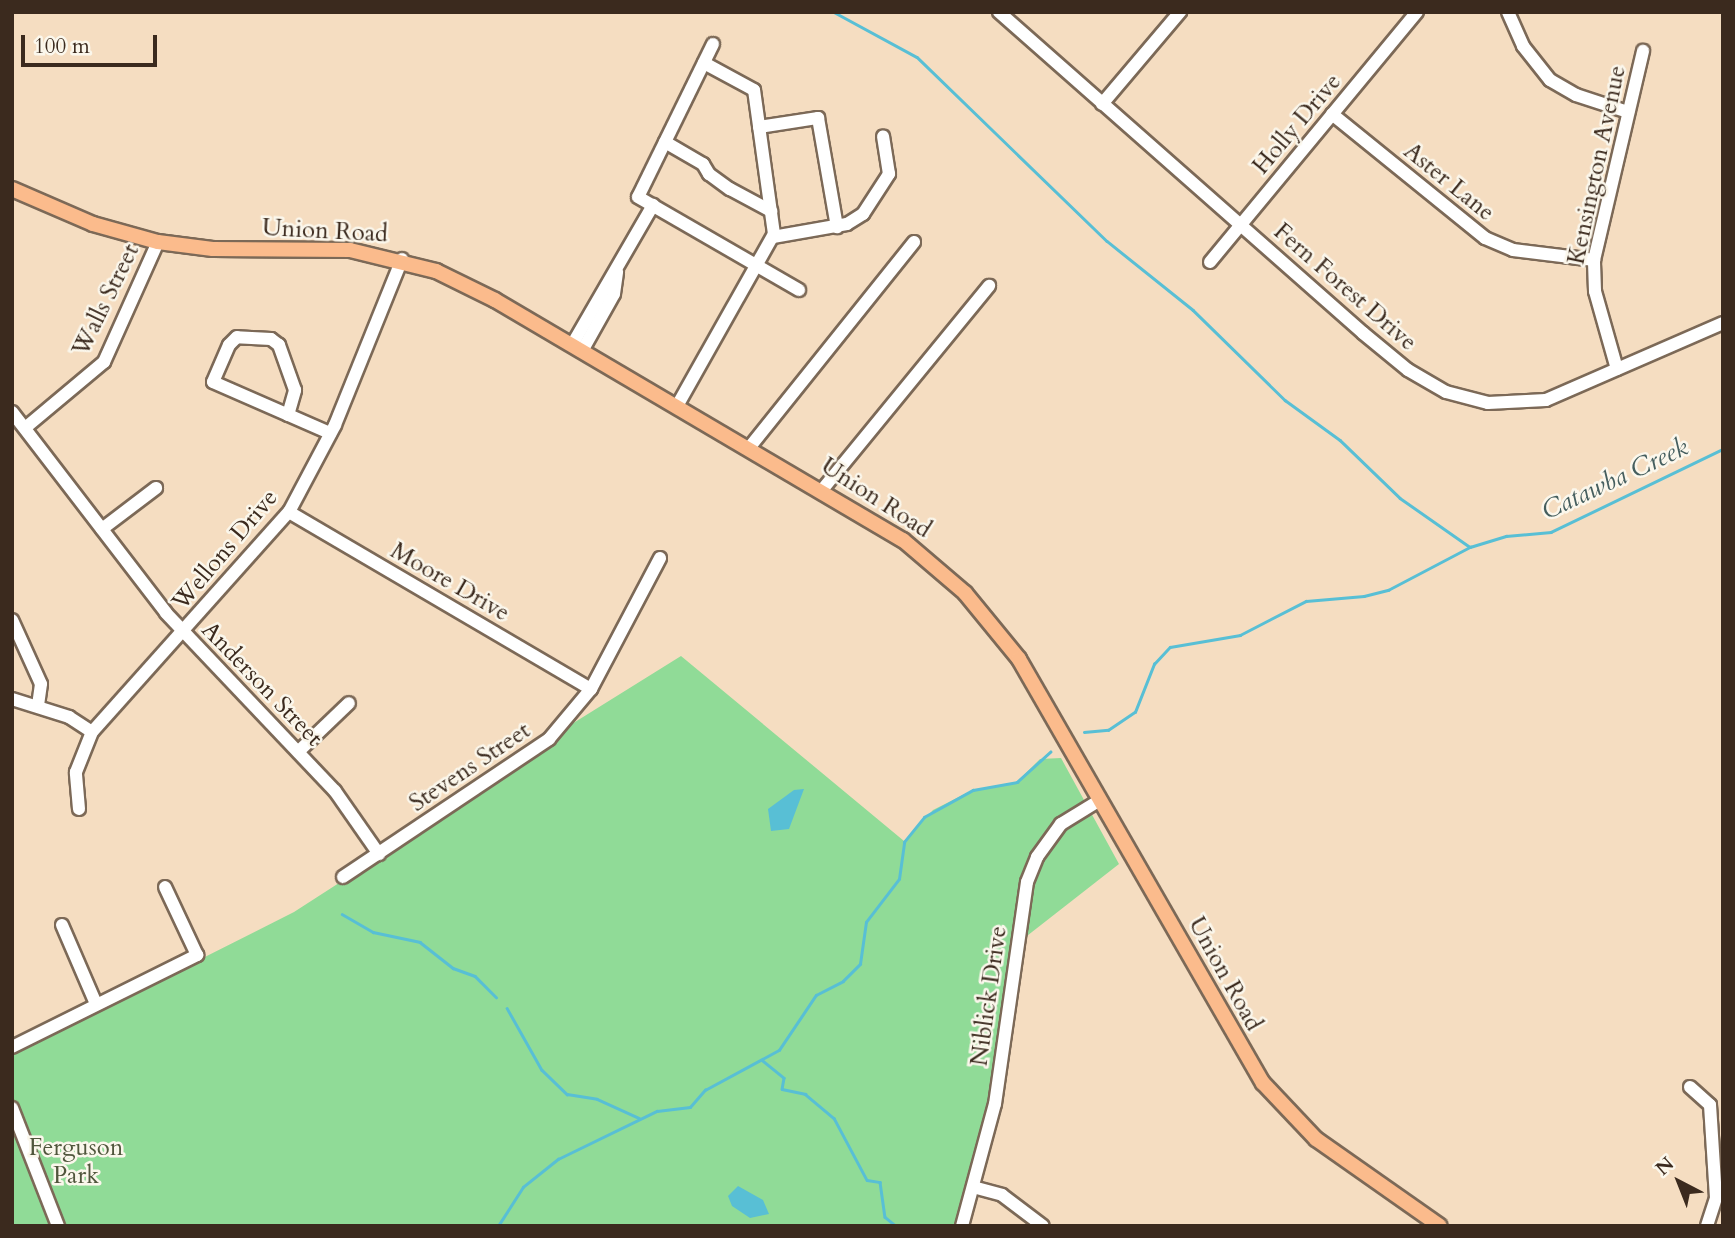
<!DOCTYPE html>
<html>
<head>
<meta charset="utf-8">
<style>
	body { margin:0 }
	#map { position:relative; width:1735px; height:1238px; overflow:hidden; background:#f5ddc1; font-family:Cardo,serif }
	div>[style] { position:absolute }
	.green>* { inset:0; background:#90db97 }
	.water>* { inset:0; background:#58bfd5 }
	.stream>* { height:2.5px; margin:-1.25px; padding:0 1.25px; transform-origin:1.25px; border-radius:1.25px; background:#58bfd5 }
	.roads { filter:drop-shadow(2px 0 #7c6957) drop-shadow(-2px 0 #7c6957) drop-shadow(0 2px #7c6957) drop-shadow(0 -2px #7c6957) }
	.minor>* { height:12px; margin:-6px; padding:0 6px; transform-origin:6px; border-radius:6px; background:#fff }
	.major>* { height:14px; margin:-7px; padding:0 7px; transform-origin:7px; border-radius:7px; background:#fbbb8c }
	span { translate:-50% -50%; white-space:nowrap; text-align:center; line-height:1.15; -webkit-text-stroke:5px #fbf7ec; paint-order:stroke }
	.street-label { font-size:24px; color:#3b2a1e }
	.park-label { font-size:24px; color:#50563c }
	.water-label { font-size:26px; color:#455e5e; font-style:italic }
	.frame { position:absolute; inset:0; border:14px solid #3b2a1e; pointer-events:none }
	.north { position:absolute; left:1644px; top:1147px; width:70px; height:70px; -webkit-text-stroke:5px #fbf7ec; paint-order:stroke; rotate:318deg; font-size:19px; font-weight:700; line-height:28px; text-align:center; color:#3b2a1e }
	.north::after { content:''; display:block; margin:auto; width:24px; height:32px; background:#3b2a1e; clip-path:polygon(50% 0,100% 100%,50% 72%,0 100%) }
	.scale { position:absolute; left:21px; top:35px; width:136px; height:32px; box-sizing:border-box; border:4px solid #3b2a1e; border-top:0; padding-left:9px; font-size:21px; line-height:24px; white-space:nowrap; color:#3b2a1e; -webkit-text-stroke:5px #fbf7ec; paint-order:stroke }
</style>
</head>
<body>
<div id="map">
	<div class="green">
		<i style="clip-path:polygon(681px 656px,904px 841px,933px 810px,973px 790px,1017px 782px,1040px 759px,1061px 758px,1119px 864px,1014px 946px,992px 1103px,957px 1226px,12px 1226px,12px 1054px,294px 912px,463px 803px,567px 727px)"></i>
	</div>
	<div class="water">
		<i style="clip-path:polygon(804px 789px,789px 829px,771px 831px,768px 809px,794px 790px)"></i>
		<i style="clip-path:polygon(738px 1186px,763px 1200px,769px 1214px,750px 1218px,732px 1206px,728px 1196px)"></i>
	</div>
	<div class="stream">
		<i style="left:834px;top:12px;width:94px;rotate:28.5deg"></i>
		<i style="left:917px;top:57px;width:264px;rotate:44.1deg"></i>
		<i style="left:1107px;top:241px;width:110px;rotate:38.7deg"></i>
		<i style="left:1193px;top:310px;width:129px;rotate:44.4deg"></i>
		<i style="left:1285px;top:400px;width:68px;rotate:36deg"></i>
		<i style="left:1340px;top:440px;width:83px;rotate:44deg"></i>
		<i style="left:1400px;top:498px;width:85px;rotate:35deg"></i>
		<i style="left:1084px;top:732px;width:24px;rotate:-5deg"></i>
		<i style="left:1108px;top:730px;width:32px;rotate:-34deg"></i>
		<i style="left:1135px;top:712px;width:52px;rotate:-68.4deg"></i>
		<i style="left:1154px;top:664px;width:23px;rotate:-47deg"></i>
		<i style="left:1170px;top:647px;width:71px;rotate:-9.7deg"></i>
		<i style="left:1240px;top:635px;width:74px;rotate:-27.3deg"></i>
		<i style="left:1306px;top:601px;width:58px;rotate:-4.9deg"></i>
		<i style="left:1364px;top:596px;width:25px;rotate:-14deg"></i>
		<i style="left:1388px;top:590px;width:93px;rotate:-27.7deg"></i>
		<i style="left:1470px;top:547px;width:38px;rotate:-17deg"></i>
		<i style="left:1506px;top:536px;width:45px;rotate:-5.1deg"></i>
		<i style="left:1551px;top:532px;width:191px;rotate:-25.8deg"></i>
		<i style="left:342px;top:914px;width:36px;rotate:30deg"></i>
		<i style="left:373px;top:932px;width:48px;rotate:12deg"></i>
		<i style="left:420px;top:942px;width:42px;rotate:38.2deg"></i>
		<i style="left:453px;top:968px;width:23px;rotate:20deg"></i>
		<i style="left:475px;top:976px;width:30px;rotate:45deg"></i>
		<i style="left:507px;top:1008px;width:71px;rotate:60.6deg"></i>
		<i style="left:542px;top:1070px;width:35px;rotate:44deg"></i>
		<i style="left:567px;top:1094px;width:30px;rotate:9deg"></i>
		<i style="left:597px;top:1099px;width:46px;rotate:24.3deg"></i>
		<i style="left:762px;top:1060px;width:28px;rotate:39deg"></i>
		<i style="left:784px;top:1078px;width:11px;rotate:100deg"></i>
		<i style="left:782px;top:1089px;width:24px;rotate:12deg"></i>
		<i style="left:805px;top:1094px;width:38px;rotate:40deg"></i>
		<i style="left:834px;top:1118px;width:70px;rotate:62deg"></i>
		<i style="left:867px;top:1180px;width:13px;rotate:9deg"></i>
		<i style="left:880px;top:1182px;width:35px;rotate:82deg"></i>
		<i style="left:885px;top:1217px;width:14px;rotate:39deg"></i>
		<i style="left:498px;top:1226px;width:46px;rotate:-57.3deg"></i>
		<i style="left:523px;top:1187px;width:45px;rotate:-38.7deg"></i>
		<i style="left:558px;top:1159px;width:110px;rotate:-25.9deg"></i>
		<i style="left:657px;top:1111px;width:33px;rotate:-7deg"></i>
		<i style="left:690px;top:1107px;width:23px;rotate:-49deg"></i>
		<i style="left:705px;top:1090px;width:84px;rotate:-28.4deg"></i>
		<i style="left:779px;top:1050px;width:66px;rotate:-56.1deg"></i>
		<i style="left:816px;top:995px;width:30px;rotate:-27deg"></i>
		<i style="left:843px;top:981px;width:24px;rotate:-45deg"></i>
		<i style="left:860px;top:964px;width:42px;rotate:-81.9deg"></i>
		<i style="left:866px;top:922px;width:54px;rotate:-52.5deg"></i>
		<i style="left:899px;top:879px;width:37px;rotate:-82deg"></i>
		<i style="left:904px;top:842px;width:32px;rotate:-51deg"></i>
		<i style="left:924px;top:817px;width:56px;rotate:-28.9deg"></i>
		<i style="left:973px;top:790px;width:45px;rotate:-10.3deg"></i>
		<i style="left:1017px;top:782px;width:45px;rotate:-42.3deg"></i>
	</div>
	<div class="roads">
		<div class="minor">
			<i style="left:999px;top:12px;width:485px;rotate:41.4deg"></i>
			<i style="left:1363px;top:333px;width:58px;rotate:39.4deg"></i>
			<i style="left:1408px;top:370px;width:44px;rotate:30.1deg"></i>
			<i style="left:1446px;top:392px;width:43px;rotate:14.7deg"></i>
			<i style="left:1488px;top:403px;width:58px;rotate:-3deg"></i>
			<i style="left:1546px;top:400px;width:193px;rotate:-23.5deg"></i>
			<i style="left:1508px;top:12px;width:37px;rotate:66deg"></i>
			<i style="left:1523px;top:46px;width:43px;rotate:51.5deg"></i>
			<i style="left:1550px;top:80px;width:30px;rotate:30deg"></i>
			<i style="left:1576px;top:95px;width:55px;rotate:18.1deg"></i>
			<i style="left:713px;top:44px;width:170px;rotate:116.1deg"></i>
			<i style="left:638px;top:197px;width:186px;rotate:30deg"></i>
			<i style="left:1102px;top:104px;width:121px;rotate:-49.7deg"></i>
			<i style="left:1332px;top:114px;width:197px;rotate:39deg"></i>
			<i style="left:1485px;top:238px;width:30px;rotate:23deg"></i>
			<i style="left:1513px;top:250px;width:82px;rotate:7deg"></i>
			<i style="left:759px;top:127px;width:60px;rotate:-8.7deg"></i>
			<i style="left:818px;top:118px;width:111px;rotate:80.1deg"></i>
			<i style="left:665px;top:142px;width:44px;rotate:30.1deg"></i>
			<i style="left:703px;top:164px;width:12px;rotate:59deg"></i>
			<i style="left:709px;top:174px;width:26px;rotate:36deg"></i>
			<i style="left:730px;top:189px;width:47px;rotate:28.2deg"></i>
			<i style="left:773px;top:237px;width:75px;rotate:-10deg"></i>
			<i style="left:847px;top:224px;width:19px;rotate:-32deg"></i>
			<i style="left:863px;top:214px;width:48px;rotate:-57deg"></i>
			<i style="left:889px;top:174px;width:38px;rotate:-99deg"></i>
			<i style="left:1210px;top:262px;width:325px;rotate:-50.4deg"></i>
			<i style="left:572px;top:345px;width:162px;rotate:-59.9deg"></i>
			<i style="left:582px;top:351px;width:65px;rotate:-60.7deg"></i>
			<i style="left:614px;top:294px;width:22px;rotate:-82deg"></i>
			<i style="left:1617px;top:369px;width:81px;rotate:-105.8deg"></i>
			<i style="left:1595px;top:291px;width:31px;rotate:-92deg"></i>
			<i style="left:1594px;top:260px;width:215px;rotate:-76.8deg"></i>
			<i style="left:677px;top:406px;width:197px;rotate:-60.6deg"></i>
			<i style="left:774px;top:234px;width:145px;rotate:-97.9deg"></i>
			<i style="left:754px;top:90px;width:57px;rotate:-151.6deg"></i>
			<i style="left:12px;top:412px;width:253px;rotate:52.5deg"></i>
			<i style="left:166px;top:613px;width:245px;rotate:46.5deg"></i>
			<i style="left:335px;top:791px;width:77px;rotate:55.1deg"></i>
			<i style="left:288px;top:415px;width:26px;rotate:-74deg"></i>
			<i style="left:295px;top:390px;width:48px;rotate:-109.6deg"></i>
			<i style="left:279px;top:345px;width:10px;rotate:-143deg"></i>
			<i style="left:271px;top:339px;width:34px;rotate:-177deg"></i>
			<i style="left:237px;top:337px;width:11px;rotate:135deg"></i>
			<i style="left:229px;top:345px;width:40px;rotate:113.4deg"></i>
			<i style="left:213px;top:382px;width:128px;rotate:23.6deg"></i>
			<i style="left:25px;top:428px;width:103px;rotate:-39.9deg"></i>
			<i style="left:104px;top:362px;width:132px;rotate:-65.8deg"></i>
			<i style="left:749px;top:448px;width:264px;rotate:-51.3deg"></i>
			<i style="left:822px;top:490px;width:264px;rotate:-50.7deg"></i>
			<i style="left:289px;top:512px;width:350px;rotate:30.4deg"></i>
			<i style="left:102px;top:529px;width:68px;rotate:-37.2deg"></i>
			<i style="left:12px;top:620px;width:70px;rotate:65.6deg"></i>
			<i style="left:41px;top:684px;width:22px;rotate:98deg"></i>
			<i style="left:12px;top:699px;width:60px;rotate:17.5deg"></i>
			<i style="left:69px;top:717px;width:27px;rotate:33deg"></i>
			<i style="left:299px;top:751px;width:69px;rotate:-43.8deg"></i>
			<i style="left:79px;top:809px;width:37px;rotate:-95deg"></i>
			<i style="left:76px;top:772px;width:43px;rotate:-68.2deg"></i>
			<i style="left:92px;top:732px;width:295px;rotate:-48.2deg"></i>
			<i style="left:289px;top:512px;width:98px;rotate:-62.1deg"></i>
			<i style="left:335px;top:425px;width:179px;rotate:-68deg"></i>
			<i style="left:343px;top:877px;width:248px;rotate:-33.8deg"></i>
			<i style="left:549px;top:739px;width:65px;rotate:-50deg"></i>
			<i style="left:591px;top:689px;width:148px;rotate:-62.2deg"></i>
			<i style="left:62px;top:925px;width:86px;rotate:66.7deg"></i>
			<i style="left:12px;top:1047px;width:207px;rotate:-26.4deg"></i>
			<i style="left:197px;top:955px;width:75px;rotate:-115.2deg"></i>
			<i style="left:1690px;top:1087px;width:27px;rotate:42deg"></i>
			<i style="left:1710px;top:1105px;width:93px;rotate:86.3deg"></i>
			<i style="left:1716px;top:1198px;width:29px;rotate:108deg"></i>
			<i style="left:12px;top:1108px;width:127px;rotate:68.7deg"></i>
			<i style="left:973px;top:1187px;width:30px;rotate:15deg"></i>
			<i style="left:1002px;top:1195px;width:51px;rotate:37.1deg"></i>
			<i style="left:962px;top:1226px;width:126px;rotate:-74.9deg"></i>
			<i style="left:995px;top:1104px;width:224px;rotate:-81.8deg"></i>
			<i style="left:1027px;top:882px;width:27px;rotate:-68deg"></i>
			<i style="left:1037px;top:857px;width:41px;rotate:-54deg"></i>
			<i style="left:1061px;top:824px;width:46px;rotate:-31.6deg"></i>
		</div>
		<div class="major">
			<i style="left:12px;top:189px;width:88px;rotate:23.4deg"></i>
			<i style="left:93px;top:224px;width:67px;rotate:15.5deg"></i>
			<i style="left:158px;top:242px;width:55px;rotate:7.3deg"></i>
			<i style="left:213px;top:249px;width:137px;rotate:0.4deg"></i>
			<i style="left:350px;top:250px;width:89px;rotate:13.7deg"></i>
			<i style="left:436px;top:271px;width:66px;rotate:26.2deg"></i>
			<i style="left:495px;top:300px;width:473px;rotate:30.5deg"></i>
			<i style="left:903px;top:540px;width:82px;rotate:40.5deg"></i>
			<i style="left:965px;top:593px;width:85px;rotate:50.7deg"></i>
			<i style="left:1019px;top:659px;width:489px;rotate:60.1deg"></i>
			<i style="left:1263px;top:1083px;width:77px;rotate:46.6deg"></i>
			<i style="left:1316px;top:1139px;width:151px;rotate:35.1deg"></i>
		</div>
	</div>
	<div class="street-label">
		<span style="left:1297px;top:124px;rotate:-50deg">Holly Drive</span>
		<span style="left:1597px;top:165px;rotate:-78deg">Kensington Avenue</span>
		<span style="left:1449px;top:182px;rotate:39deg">Aster Lane</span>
		<span style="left:325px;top:231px;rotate:3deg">Union Road</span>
		<span style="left:1345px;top:287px;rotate:41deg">Fern Forest Drive</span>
		<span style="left:106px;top:300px;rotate:-64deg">Walls Street</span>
		<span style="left:876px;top:498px;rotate:33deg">Union Road</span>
		<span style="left:225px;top:550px;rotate:-50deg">Wellons Drive</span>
		<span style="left:450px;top:582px;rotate:30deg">Moore Drive</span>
		<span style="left:262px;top:684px;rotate:46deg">Anderson Street</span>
		<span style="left:470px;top:767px;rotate:-34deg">Stevens Street</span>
		<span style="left:1225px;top:974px;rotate:61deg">Union Road</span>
		<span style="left:989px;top:996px;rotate:-82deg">Niblick Drive</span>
	</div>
	<div class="park-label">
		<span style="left:76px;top:1162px">Ferguson<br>Park</span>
	</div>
	<div class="water-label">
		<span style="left:1615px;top:479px;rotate:-25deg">Catawba Creek</span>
	</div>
	<div class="frame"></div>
	<div class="north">N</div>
	<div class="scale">100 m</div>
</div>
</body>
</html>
